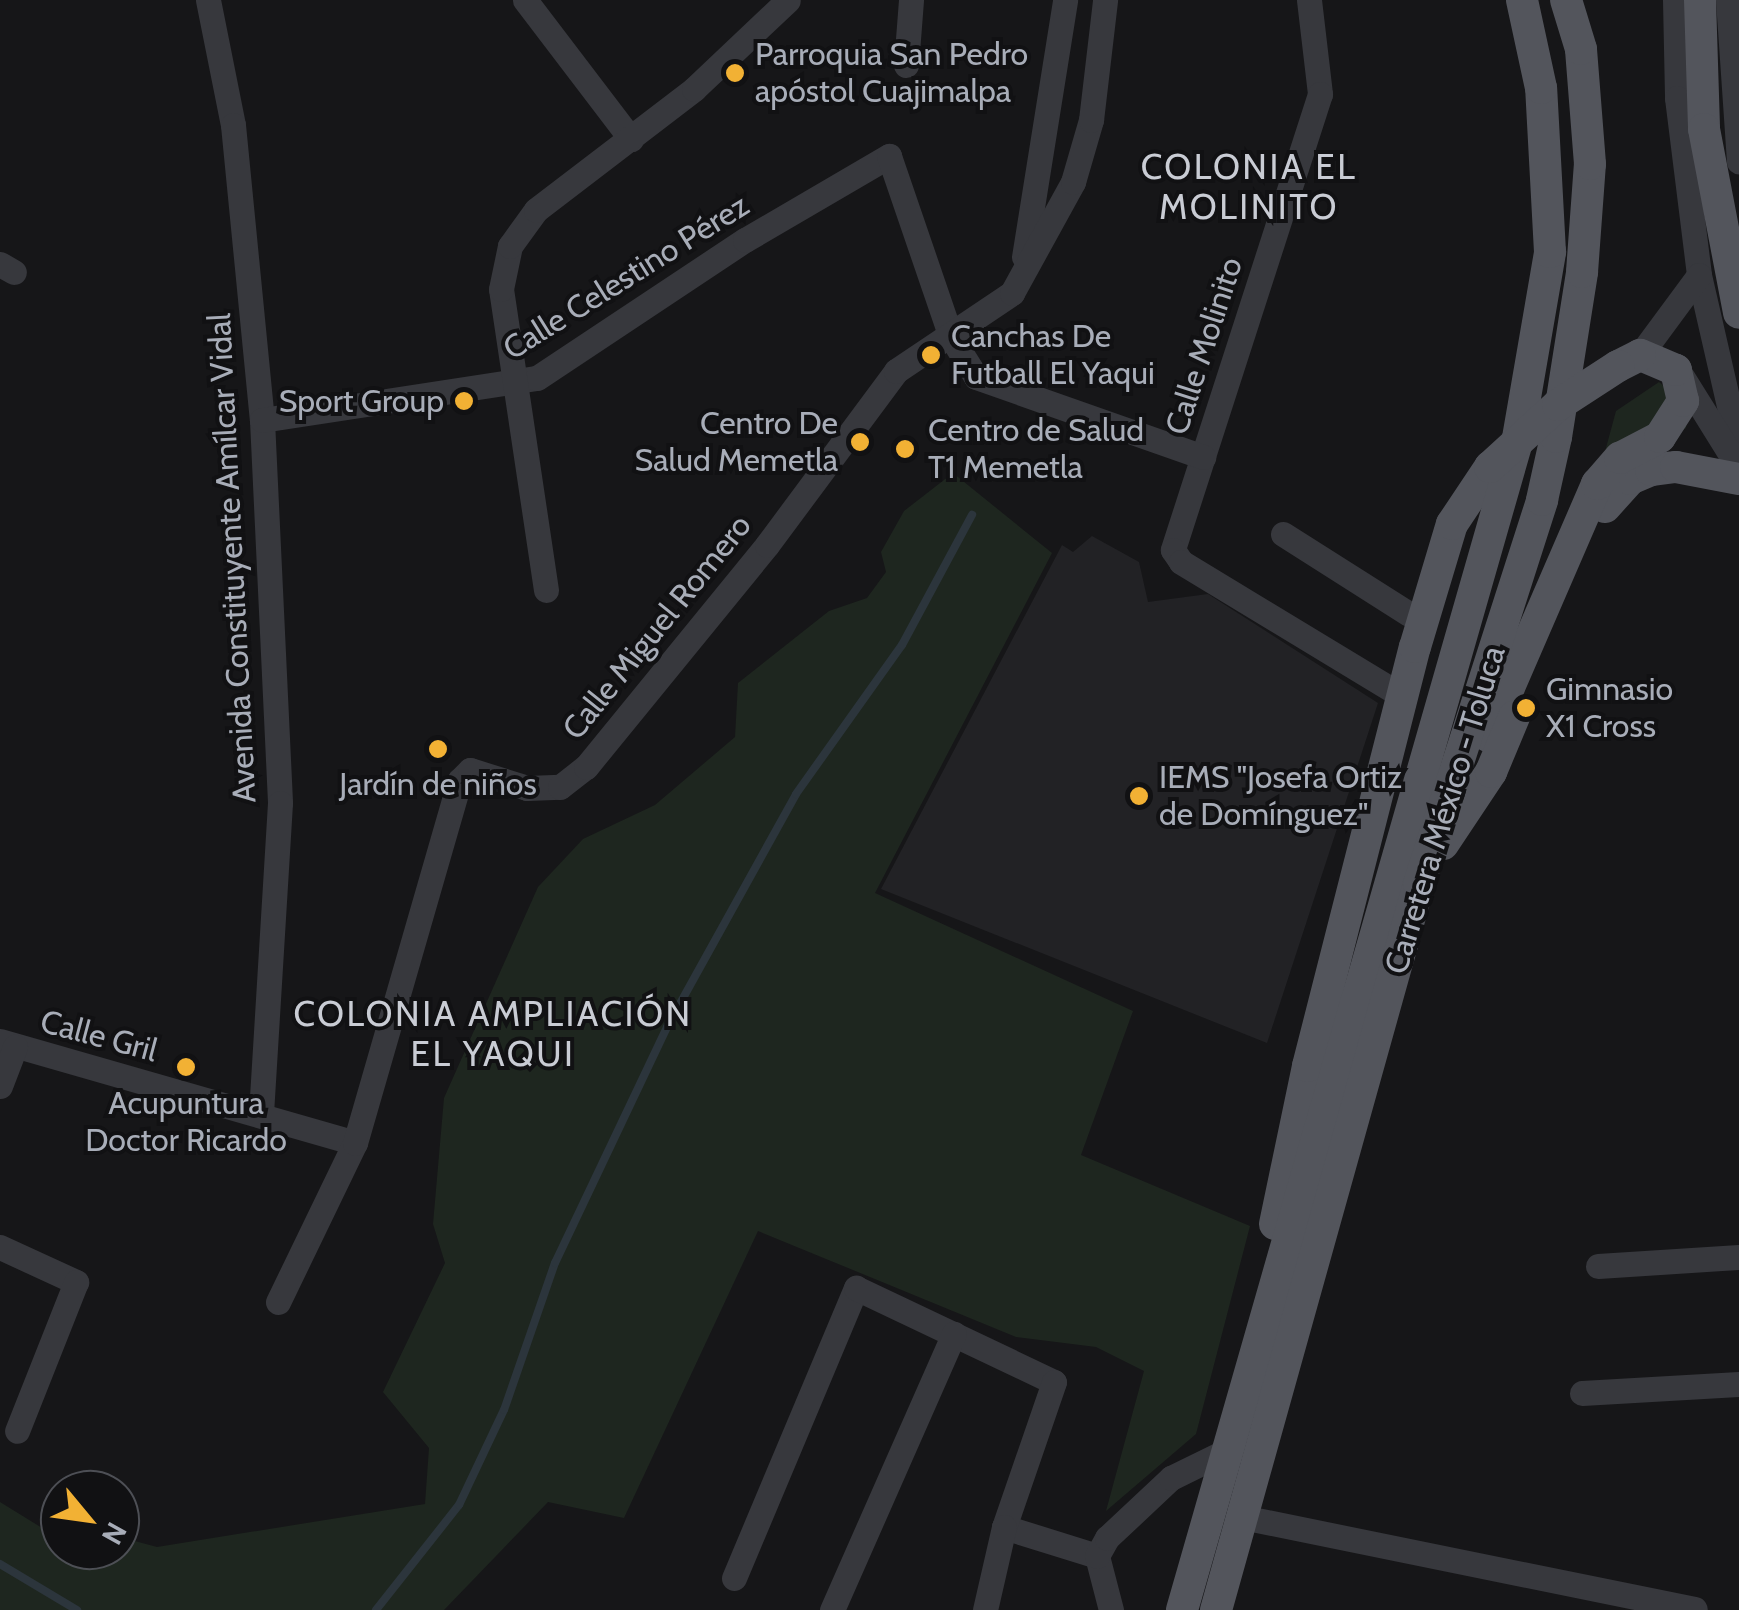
<!DOCTYPE html>
<html>
<head>
<meta charset="utf-8">
<style>
	body { margin:0 }
	#map { position:relative; width:1739px; height:1610px; overflow:hidden; background:#161618; font-family:Cabin,sans-serif }
	div>[style] { position:absolute }
	.built>* { inset:0; background:#222225 }
	.green>* { inset:0; background:#1e261f }
	.stream>* { height:8px; margin:-4px; padding:0 4px; transform-origin:4px; border-radius:4px; background:#2c353c }
	.minor>* { height:25px; margin:-12.5px; padding:0 12.5px; transform-origin:12.5px; border-radius:12.5px; background:#37383d }
	.major>* { height:32px; margin:-16px; padding:0 16px; transform-origin:16px; border-radius:16px; background:#53555c }
	.major-bridge>* { height:32px; margin:-16px; padding:0 16px; transform-origin:16px; border-radius:16px; background:#53555c }
	.dots>* { width:28px; height:28px; translate:-50% -50%; box-sizing:border-box; border:5px solid #111113; border-radius:50% }
	span { translate:-50% -50%; white-space:nowrap; text-align:center; line-height:1.15; -webkit-text-stroke:8px #111113; paint-order:stroke }
	.poi-label { font-size:32px; color:#a8adb8 }
	.left { translate:0 -50%; text-align:left }
	.right { translate:-100% -50%; text-align:right }
	.street-label { font-size:32px; color:#a8adb8 }
	.neighbourhood-label { font-size:35px; color:#c9ccd4; letter-spacing:2.5px }
	.north { position:absolute; left:40px; top:1470px; width:100px; height:100px; box-sizing:border-box; background:#111113; border:2px solid #4d4f55; border-radius:50%; rotate:119deg; font-size:28px; font-weight:700; line-height:40px; text-align:center; color:#a8adb8 }
	.north::after { content:''; display:block; margin:auto; width:35px; height:45px; background:#f2b134; clip-path:polygon(50% 0,100% 100%,50% 72%,0 100%) }
</style>
</head>
<body>
<div id="map">
	<div class="built">
		<i style="clip-path:polygon(1092px 536px,1139px 562px,1148px 602px,1208px 594px,1378px 703px,1267px 1043px,881px 889px,1062px 545px,1073px 552px)"></i>
	</div>
	<div class="green">
		<i style="clip-path:polygon(1659px 382px,1688px 407px,1686px 428px,1597px 481px,1616px 411px)"></i>
		<i style="clip-path:polygon(953px 473px,1052px 553px,875px 893px,1133px 1011px,1081px 1155px,1250px 1226px,1196px 1434px,1106px 1511px,1144px 1371px,1096px 1347px,1016px 1337px,758px 1231px,624px 1518px,548px 1502px,444px 1610px,0 1610px,0 1502px,60px 1539px,60px 1550px,83px 1553px,120px 1550px,120px 1537px,157px 1547px,425px 1504px,429px 1448px,383px 1392px,445px 1263px,433px 1224px,444px 1098px,538px 887px,583px 839px,655px 805px,735px 737px,738px 683px,829px 611px,867px 598px,886px 572px,881px 552px,904px 511px)"></i>
	</div>
	<div class="stream">
		<i style="left:0;top:1564px;width:90px;rotate:30.9deg"></i>
		<i style="left:376px;top:1610px;width:134px;rotate:-51.7deg"></i>
		<i style="left:459px;top:1505px;width:105px;rotate:-64.7deg"></i>
		<i style="left:504px;top:1410px;width:156px;rotate:-70.9deg"></i>
		<i style="left:555px;top:1263px;width:261px;rotate:-64.6deg"></i>
		<i style="left:667px;top:1027px;width:266px;rotate:-61deg"></i>
		<i style="left:796px;top:794px;width:183px;rotate:-54.6deg"></i>
		<i style="left:902px;top:645px;width:148px;rotate:-61.7deg"></i>
	</div>
	<div class="minor">
		<i style="left:208px;top:0;width:127px;rotate:78.7deg"></i>
		<i style="left:233px;top:125px;width:296px;rotate:84.4deg"></i>
		<i style="left:262px;top:420px;width:383px;rotate:87.3deg"></i>
		<i style="left:280px;top:803px;width:312px;rotate:93.5deg"></i>
		<i style="left:525px;top:0;width:175px;rotate:52.7deg"></i>
		<i style="left:1309px;top:0;width:95px;rotate:83.3deg"></i>
		<i style="left:1320px;top:94px;width:479px;rotate:107.9deg"></i>
		<i style="left:1173px;top:550px;width:14px;rotate:56deg"></i>
		<i style="left:1181px;top:562px;width:247px;rotate:31.2deg"></i>
		<i style="left:1675px;top:0;width:98px;rotate:88.8deg"></i>
		<i style="left:1677px;top:98px;width:178px;rotate:82.9deg"></i>
		<i style="left:1699px;top:275px;width:179px;rotate:77.1deg"></i>
		<i style="left:1728px;top:0;width:162px;rotate:86.1deg"></i>
		<i style="left:906px;top:65px;width:65px;rotate:-85.6deg"></i>
		<i style="left:1024px;top:257px;width:260px;rotate:-80.9deg"></i>
		<i style="left:0;top:264px;width:16px;rotate:30deg"></i>
		<i style="left:1640px;top:355px;width:99px;rotate:-53.6deg"></i>
		<i style="left:1683px;top:378px;width:97px;rotate:58.1deg"></i>
		<i style="left:262px;top:420px;width:278px;rotate:-8.7deg"></i>
		<i style="left:537px;top:378px;width:250px;rotate:-33.6deg"></i>
		<i style="left:745px;top:240px;width:167px;rotate:-30.3deg"></i>
		<i style="left:889px;top:156px;width:191px;rotate:71.1deg"></i>
		<i style="left:951px;top:337px;width:47px;rotate:58deg"></i>
		<i style="left:976px;top:377px;width:241px;rotate:19.4deg"></i>
		<i style="left:1283px;top:534px;width:149px;rotate:32.4deg"></i>
		<i style="left:546px;top:590px;width:304px;rotate:-98.5deg"></i>
		<i style="left:501px;top:289px;width:44px;rotate:-78.2deg"></i>
		<i style="left:510px;top:246px;width:44px;rotate:-54.2deg"></i>
		<i style="left:536px;top:210px;width:199px;rotate:-37.4deg"></i>
		<i style="left:694px;top:89px;width:129px;rotate:-43.4deg"></i>
		<i style="left:0;top:1041px;width:369px;rotate:16deg"></i>
		<i style="left:0;top:1086px;width:42px;rotate:-69deg"></i>
		<i style="left:0;top:1247px;width:84px;rotate:24.7deg"></i>
		<i style="left:76px;top:1282px;width:160px;rotate:111.6deg"></i>
		<i style="left:1598px;top:1266px;width:141px;rotate:-3.7deg"></i>
		<i style="left:278px;top:1302px;width:177px;rotate:-64.2deg"></i>
		<i style="left:355px;top:1143px;width:378px;rotate:-73.9deg"></i>
		<i style="left:460px;top:780px;width:14px;rotate:-45deg"></i>
		<i style="left:470px;top:770px;width:60px;rotate:17.5deg"></i>
		<i style="left:527px;top:788px;width:33px;rotate:-2deg"></i>
		<i style="left:560px;top:787px;width:33px;rotate:-38deg"></i>
		<i style="left:586px;top:767px;width:286px;rotate:-50.8deg"></i>
		<i style="left:767px;top:545px;width:217px;rotate:-53.4deg"></i>
		<i style="left:896px;top:371px;width:140px;rotate:-33.9deg"></i>
		<i style="left:1012px;top:293px;width:127px;rotate:-61.2deg"></i>
		<i style="left:1073px;top:182px;width:65px;rotate:-73.8deg"></i>
		<i style="left:1091px;top:120px;width:121px;rotate:-83.3deg"></i>
		<i style="left:1582px;top:1393px;width:157px;rotate:-3.3deg"></i>
		<i style="left:1242px;top:1517px;width:462px;rotate:11.5deg"></i>
		<i style="left:1004px;top:1527px;width:97px;rotate:17.3deg"></i>
		<i style="left:734px;top:1578px;width:315px;rotate:-67.2deg"></i>
		<i style="left:856px;top:1288px;width:219px;rotate:25.4deg"></i>
		<i style="left:1054px;top:1382px;width:153px;rotate:109deg"></i>
		<i style="left:1004px;top:1527px;width:85px;rotate:102.9deg"></i>
		<i style="left:832px;top:1610px;width:302px;rotate:-66.2deg"></i>
		<i style="left:1111px;top:1610px;width:56px;rotate:-104.5deg"></i>
		<i style="left:1097px;top:1556px;width:21px;rotate:-61deg"></i>
		<i style="left:1107px;top:1538px;width:88px;rotate:-43.2deg"></i>
		<i style="left:1171px;top:1478px;width:66px;rotate:-26.2deg"></i>
	</div>
	<div class="major">
		<i style="left:1700px;top:0;width:129px;rotate:88.2deg"></i>
		<i style="left:1704px;top:129px;width:187px;rotate:79.2deg"></i>
		<i style="left:1605px;top:507px;width:38px;rotate:-48deg"></i>
		<i style="left:1630px;top:479px;width:23px;rotate:-23deg"></i>
		<i style="left:1651px;top:470px;width:25px;rotate:-7deg"></i>
		<i style="left:1676px;top:467px;width:64px;rotate:10.8deg"></i>
		<i style="left:1488px;top:736px;width:275px;rotate:-66.6deg"></i>
		<i style="left:1597px;top:484px;width:35px;rotate:-49deg"></i>
		<i style="left:1620px;top:458px;width:45px;rotate:-27.7deg"></i>
		<i style="left:1660px;top:437px;width:43px;rotate:-57.4deg"></i>
		<i style="left:1683px;top:401px;width:32px;rotate:-103deg"></i>
		<i style="left:1676px;top:370px;width:39px;rotate:-157deg"></i>
		<i style="left:1640px;top:355px;width:25px;rotate:153deg"></i>
		<i style="left:1443px;top:844px;width:87px;rotate:-56.3deg"></i>
		<i style="left:1491px;top:772px;width:60px;rotate:-67.3deg"></i>
		<i style="left:1275px;top:1224px;width:161px;rotate:-78.2deg"></i>
		<i style="left:1308px;top:1066px;width:432px;rotate:-75.7deg"></i>
		<i style="left:1415px;top:647px;width:128px;rotate:-73.3deg"></i>
		<i style="left:1452px;top:524px;width:69px;rotate:-56.3deg"></i>
		<i style="left:1182px;top:1610px;width:1219px;rotate:-74deg"></i>
		<i style="left:1518px;top:438px;width:189px;rotate:-80.2deg"></i>
		<i style="left:1550px;top:252px;width:164px;rotate:-93.1deg"></i>
		<i style="left:1541px;top:88px;width:90px;rotate:-102.2deg"></i>
		<i style="left:1216px;top:1610px;width:754px;rotate:-74.38deg"></i>
		<i style="left:1419px;top:884px;width:403px;rotate:-72.2deg"></i>
		<i style="left:1542px;top:500px;width:65px;rotate:-77.5deg"></i>
		<i style="left:1556px;top:437px;width:167px;rotate:-81deg"></i>
		<i style="left:1582px;top:272px;width:108px;rotate:-85.8deg"></i>
		<i style="left:1590px;top:164px;width:115px;rotate:-94.5deg"></i>
		<i style="left:1581px;top:49px;width:51px;rotate:-107deg"></i>
	</div>
	<div class="major-bridge">
		<i style="left:1490px;top:467px;width:92px;rotate:-42.4deg"></i>
		<i style="left:1558px;top:405px;width:72px;rotate:-33deg"></i>
	</div>
	<div class="dots">
		<i style="left:735px;top:73px;background:#f2b134"></i>
		<i style="left:931px;top:355px;background:#f2b134"></i>
		<i style="left:464px;top:401px;background:#f2b134"></i>
		<i style="left:860px;top:442px;background:#f2b134"></i>
		<i style="left:905px;top:449px;background:#f2b134"></i>
		<i style="left:1526px;top:708px;background:#f2b134"></i>
		<i style="left:438px;top:749px;background:#f2b134"></i>
		<i style="left:1139px;top:796px;background:#f2b134"></i>
		<i style="left:186px;top:1067px;background:#f2b134"></i>
	</div>
	<div class="poi-label">
		<span class="left" style="left:755px;top:73px">Parroquia San Pedro<br>apóstol Cuajimalpa</span>
		<span class="left" style="left:951px;top:355px">Canchas De<br>Futball El Yaqui</span>
		<span class="right" style="left:444px;top:401px">Sport Group</span>
		<span class="right" style="left:838px;top:442px">Centro De<br>Salud Memetla</span>
		<span class="left" style="left:928px;top:449px">Centro de Salud<br>T1 Memetla</span>
		<span class="left" style="left:1546px;top:708px">Gimnasio<br>X1 Cross</span>
		<span class="left" style="left:1159px;top:796px">IEMS "Josefa Ortiz<br>de Domínguez"</span>
		<span style="left:438px;top:784px">Jardín de niños</span>
		<span style="left:186px;top:1122px">Acupuntura<br>Doctor Ricardo</span>
	</div>
	<div class="street-label">
		<span style="left:626px;top:277px;rotate:-32deg">Calle Celestino Pérez</span>
		<span style="left:1204px;top:346px;rotate:-72deg">Calle Molinito</span>
		<span style="left:232px;top:558px;rotate:-93deg">Avenida Constituyente Amílcar Vidal</span>
		<span style="left:657px;top:627px;rotate:-51deg">Calle Miguel Romero</span>
		<span style="left:1445px;top:810px;rotate:-73deg">Carretera México - Toluca</span>
		<span style="left:99px;top:1036px;rotate:15deg">Calle Gril</span>
	</div>
	<div class="neighbourhood-label">
		<span style="left:1249px;top:187px">COLONIA EL<br>MOLINITO</span>
		<span style="left:493px;top:1034px">COLONIA AMPLIACIÓN<br>EL YAQUI</span>
	</div>
	<div class="north">N</div>
</div>
</body>
</html>
